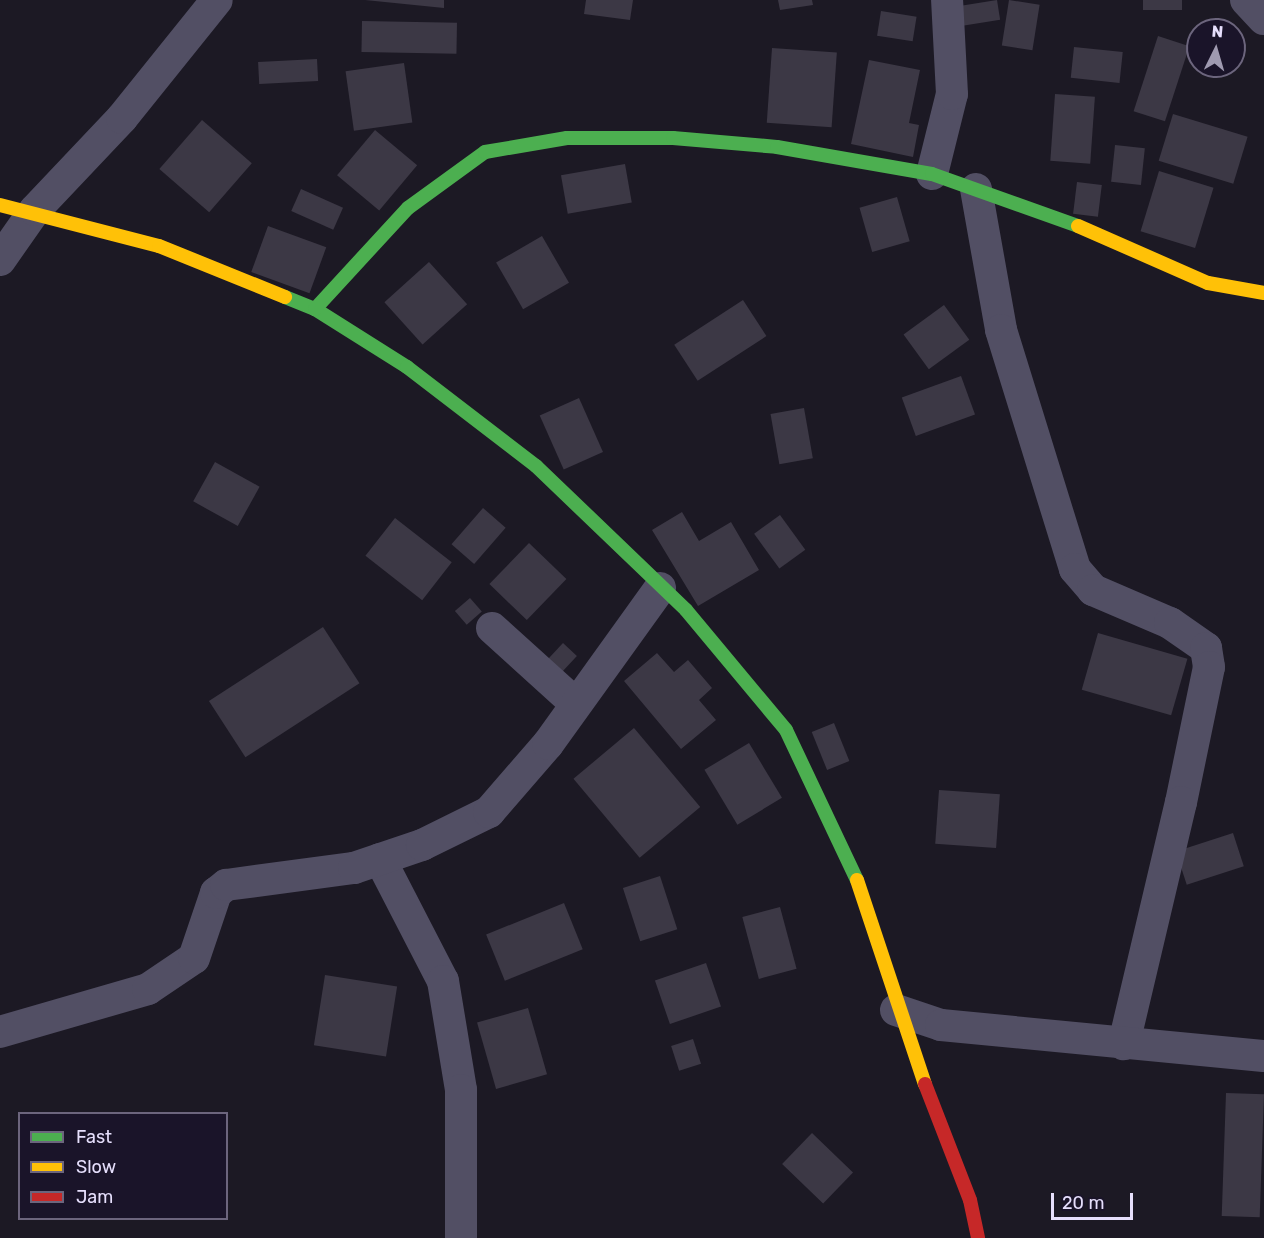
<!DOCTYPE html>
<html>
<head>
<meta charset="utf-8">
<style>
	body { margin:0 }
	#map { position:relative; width:1264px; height:1238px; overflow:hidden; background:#1c1924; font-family:Rubik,sans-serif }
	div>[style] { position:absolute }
	.building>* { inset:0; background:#3c3845; transform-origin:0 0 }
	.street>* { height:32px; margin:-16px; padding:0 16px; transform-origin:16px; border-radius:16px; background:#524f64 }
	.fast>* { height:14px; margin:-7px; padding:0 7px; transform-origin:7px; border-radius:7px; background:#4caf50 }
	.slow>* { height:14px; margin:-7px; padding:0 7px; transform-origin:7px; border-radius:7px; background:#ffc107 }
	.jam>* { height:14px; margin:-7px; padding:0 7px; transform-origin:7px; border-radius:7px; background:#c62828 }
	span { translate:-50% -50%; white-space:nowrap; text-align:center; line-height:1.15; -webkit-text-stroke:4.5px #1a1429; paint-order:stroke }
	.legend { position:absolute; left:18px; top:1112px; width:210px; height:108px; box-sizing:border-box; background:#1a1429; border:2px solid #6c657d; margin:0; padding:8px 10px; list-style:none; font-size:18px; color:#e6dffc }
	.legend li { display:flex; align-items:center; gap:12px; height:30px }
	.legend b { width:30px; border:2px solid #6c657d }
	.north { position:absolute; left:1186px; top:18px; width:60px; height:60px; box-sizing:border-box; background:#1a1429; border:2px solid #6c657d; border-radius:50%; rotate:5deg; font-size:16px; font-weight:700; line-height:24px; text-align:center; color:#e6dffc }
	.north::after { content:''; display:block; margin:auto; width:21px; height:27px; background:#9f9ab0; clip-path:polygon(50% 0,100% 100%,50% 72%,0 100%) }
	.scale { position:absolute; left:1051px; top:1193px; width:82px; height:27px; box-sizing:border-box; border:3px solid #e6dffc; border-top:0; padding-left:8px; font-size:18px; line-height:21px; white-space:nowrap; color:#e6dffc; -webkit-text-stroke:4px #1a1429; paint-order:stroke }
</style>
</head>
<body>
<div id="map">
	<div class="building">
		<i style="clip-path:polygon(365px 0,444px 0,444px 8px)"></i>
		<i style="clip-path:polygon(586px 0,633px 0,630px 20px,584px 14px)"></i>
		<i style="clip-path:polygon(778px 0,812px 0,813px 5px,780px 10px)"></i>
		<i style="left:997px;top:0;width:20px;height:38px;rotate:81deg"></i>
		<i style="left:1009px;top:0;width:31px;height:46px;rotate:9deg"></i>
		<i style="left:1143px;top:0;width:39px;height:10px"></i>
		<i style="left:881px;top:11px;width:36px;height:25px;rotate:9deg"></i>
		<i style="left:362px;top:21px;width:95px;height:31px;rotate:1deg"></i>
		<i style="left:1158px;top:36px;width:33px;height:79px;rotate:18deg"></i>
		<i style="left:1074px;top:47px;width:49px;height:31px;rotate:6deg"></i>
		<i style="left:772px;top:48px;width:65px;height:75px;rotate:4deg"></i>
		<i style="left:317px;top:59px;width:22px;height:59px;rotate:87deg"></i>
		<i style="clip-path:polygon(869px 60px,920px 70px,909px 123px,919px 125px,913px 157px,851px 144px)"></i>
		<i style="left:404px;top:63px;width:60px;height:59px;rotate:82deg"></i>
		<i style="left:1055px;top:94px;width:40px;height:67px;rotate:4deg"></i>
		<i style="left:1173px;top:114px;width:78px;height:49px;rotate:17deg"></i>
		<i style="left:202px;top:120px;width:66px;height:65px;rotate:41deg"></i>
		<i style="left:375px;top:130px;width:55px;height:59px;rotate:40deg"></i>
		<i style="left:1115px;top:145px;width:30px;height:37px;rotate:6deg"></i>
		<i style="left:625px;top:164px;width:39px;height:65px;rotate:80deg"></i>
		<i style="left:1159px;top:171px;width:57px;height:63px;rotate:17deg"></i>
		<i style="left:1077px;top:182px;width:25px;height:32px;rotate:7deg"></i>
		<i style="left:301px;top:189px;width:46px;height:24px;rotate:24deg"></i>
		<i style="left:897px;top:197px;width:46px;height:39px;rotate:74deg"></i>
		<i style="left:268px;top:226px;width:62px;height:49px;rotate:20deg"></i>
		<i style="left:542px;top:236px;width:54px;height:53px;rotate:60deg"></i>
		<i style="left:429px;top:262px;width:57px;height:60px;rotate:48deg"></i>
		<i style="left:743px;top:300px;width:43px;height:82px;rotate:57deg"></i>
		<i style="left:944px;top:305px;width:43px;height:50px;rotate:54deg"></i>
		<i style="left:961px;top:376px;width:41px;height:63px;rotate:70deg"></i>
		<i style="left:579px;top:398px;width:59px;height:43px;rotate:66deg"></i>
		<i style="left:804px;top:408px;width:51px;height:34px;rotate:80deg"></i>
		<i style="left:215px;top:462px;width:51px;height:45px;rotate:29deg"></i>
		<i style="left:483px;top:508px;width:30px;height:48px;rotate:41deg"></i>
		<i style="clip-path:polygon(682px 512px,699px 541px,731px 522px,759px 570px,698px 606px,652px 530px)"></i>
		<i style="left:780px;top:515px;width:43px;height:32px;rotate:54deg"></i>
		<i style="left:395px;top:518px;width:72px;height:48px;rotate:38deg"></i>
		<i style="left:529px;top:543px;width:52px;height:57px;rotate:44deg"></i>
		<i style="left:470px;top:598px;width:18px;height:20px;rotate:49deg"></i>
		<i style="left:323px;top:627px;width:67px;height:136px;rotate:57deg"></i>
		<i style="left:1098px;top:633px;width:93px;height:59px;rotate:16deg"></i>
		<i style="left:563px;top:643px;width:19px;height:28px;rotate:43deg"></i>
		<i style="clip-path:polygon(657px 653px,674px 672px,688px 660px,712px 688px,699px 700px,716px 720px,681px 749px,624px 681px)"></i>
		<i style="left:834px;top:723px;width:41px;height:24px;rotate:68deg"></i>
		<i style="left:634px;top:728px;width:103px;height:79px;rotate:50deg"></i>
		<i style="left:749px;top:743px;width:64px;height:52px;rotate:59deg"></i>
		<i style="left:939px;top:790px;width:61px;height:54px;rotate:4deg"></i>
		<i style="left:1233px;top:833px;width:35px;height:60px;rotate:72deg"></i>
		<i style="left:660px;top:876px;width:56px;height:39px;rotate:72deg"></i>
		<i style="left:564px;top:903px;width:50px;height:84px;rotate:68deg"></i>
		<i style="left:780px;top:907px;width:64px;height:39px;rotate:75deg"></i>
		<i style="left:706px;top:963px;width:46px;height:54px;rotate:71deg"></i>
		<i style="left:325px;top:975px;width:73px;height:71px;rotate:9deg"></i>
		<i style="left:528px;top:1008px;width:69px;height:53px;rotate:74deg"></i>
		<i style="left:693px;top:1039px;width:26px;height:23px;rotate:72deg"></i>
		<i style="left:1226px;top:1093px;width:38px;height:123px;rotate:2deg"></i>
		<i style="left:812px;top:1133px;width:57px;height:43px;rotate:44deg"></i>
	</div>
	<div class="street">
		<i style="left:1246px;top:0;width:26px;rotate:47deg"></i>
		<i style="left:932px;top:174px;width:82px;rotate:-76deg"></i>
		<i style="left:952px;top:94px;width:94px;rotate:-93deg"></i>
		<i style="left:976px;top:189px;width:143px;rotate:79.9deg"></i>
		<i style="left:1001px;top:330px;width:250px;rotate:72.8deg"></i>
		<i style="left:1075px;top:569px;width:28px;rotate:49deg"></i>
		<i style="left:1093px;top:590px;width:84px;rotate:23.2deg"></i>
		<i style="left:1170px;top:623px;width:44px;rotate:34.8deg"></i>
		<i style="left:1206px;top:648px;width:19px;rotate:81deg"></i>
		<i style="left:1209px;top:667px;width:138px;rotate:101.7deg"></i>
		<i style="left:1181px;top:802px;width:249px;rotate:103.3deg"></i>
		<i style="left:0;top:260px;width:61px;rotate:-55deg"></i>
		<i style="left:35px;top:210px;width:127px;rotate:-46.6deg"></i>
		<i style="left:122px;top:118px;width:151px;rotate:-51.2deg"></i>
		<i style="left:492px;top:628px;width:113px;rotate:42.1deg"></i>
		<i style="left:380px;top:859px;width:137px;rotate:62.7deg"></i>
		<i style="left:443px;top:981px;width:110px;rotate:80.6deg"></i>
		<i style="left:461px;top:1090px;width:148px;rotate:90deg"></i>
		<i style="left:896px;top:1010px;width:47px;rotate:18.4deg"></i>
		<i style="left:941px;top:1025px;width:324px;rotate:5.5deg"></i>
		<i style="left:0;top:1032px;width:154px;rotate:-16.2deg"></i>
		<i style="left:148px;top:989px;width:55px;rotate:-34deg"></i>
		<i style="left:194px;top:958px;width:69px;rotate:-71.3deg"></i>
		<i style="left:216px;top:893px;width:13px;rotate:-39deg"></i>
		<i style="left:226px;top:885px;width:129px;rotate:-7.6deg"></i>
		<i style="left:354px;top:868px;width:72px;rotate:-18.7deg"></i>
		<i style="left:422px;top:845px;width:75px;rotate:-26.2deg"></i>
		<i style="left:489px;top:812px;width:90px;rotate:-49.1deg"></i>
		<i style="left:548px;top:744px;width:192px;rotate:-54.3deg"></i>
	</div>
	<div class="fast">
		<i style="left:285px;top:297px;width:32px;rotate:22deg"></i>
		<i style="left:315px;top:309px;width:109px;rotate:32.2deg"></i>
		<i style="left:407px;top:367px;width:163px;rotate:37.5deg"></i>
		<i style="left:536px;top:466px;width:208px;rotate:43.8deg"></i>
		<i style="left:686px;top:610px;width:156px;rotate:50.2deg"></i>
		<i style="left:786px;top:730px;width:166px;rotate:64.7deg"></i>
		<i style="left:315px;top:309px;width:137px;rotate:-47.4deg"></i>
		<i style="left:408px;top:208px;width:95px;rotate:-36deg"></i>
		<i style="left:485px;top:152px;width:83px;rotate:-9.7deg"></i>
		<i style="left:567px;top:138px;width:106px"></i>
		<i style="left:673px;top:138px;width:104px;rotate:4.9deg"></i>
		<i style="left:777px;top:147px;width:157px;rotate:9.9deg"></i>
		<i style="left:932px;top:174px;width:155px;rotate:19.6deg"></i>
	</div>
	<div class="slow">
		<i style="left:0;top:205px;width:164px;rotate:14.5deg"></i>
		<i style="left:159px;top:246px;width:136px;rotate:22deg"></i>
		<i style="left:1078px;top:226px;width:142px;rotate:23.7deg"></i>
		<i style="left:1208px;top:283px;width:57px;rotate:10.1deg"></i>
		<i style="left:857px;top:880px;width:215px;rotate:71.6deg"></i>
	</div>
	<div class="jam">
		<i style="left:925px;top:1084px;width:124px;rotate:68.8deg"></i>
		<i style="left:970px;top:1200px;width:39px;rotate:78deg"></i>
	</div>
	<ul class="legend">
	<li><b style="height:8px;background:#4caf50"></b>Fast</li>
	<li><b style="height:8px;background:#ffc107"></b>Slow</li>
	<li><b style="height:8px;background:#c62828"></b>Jam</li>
	</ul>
	<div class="north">N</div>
	<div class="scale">20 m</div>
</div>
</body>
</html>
